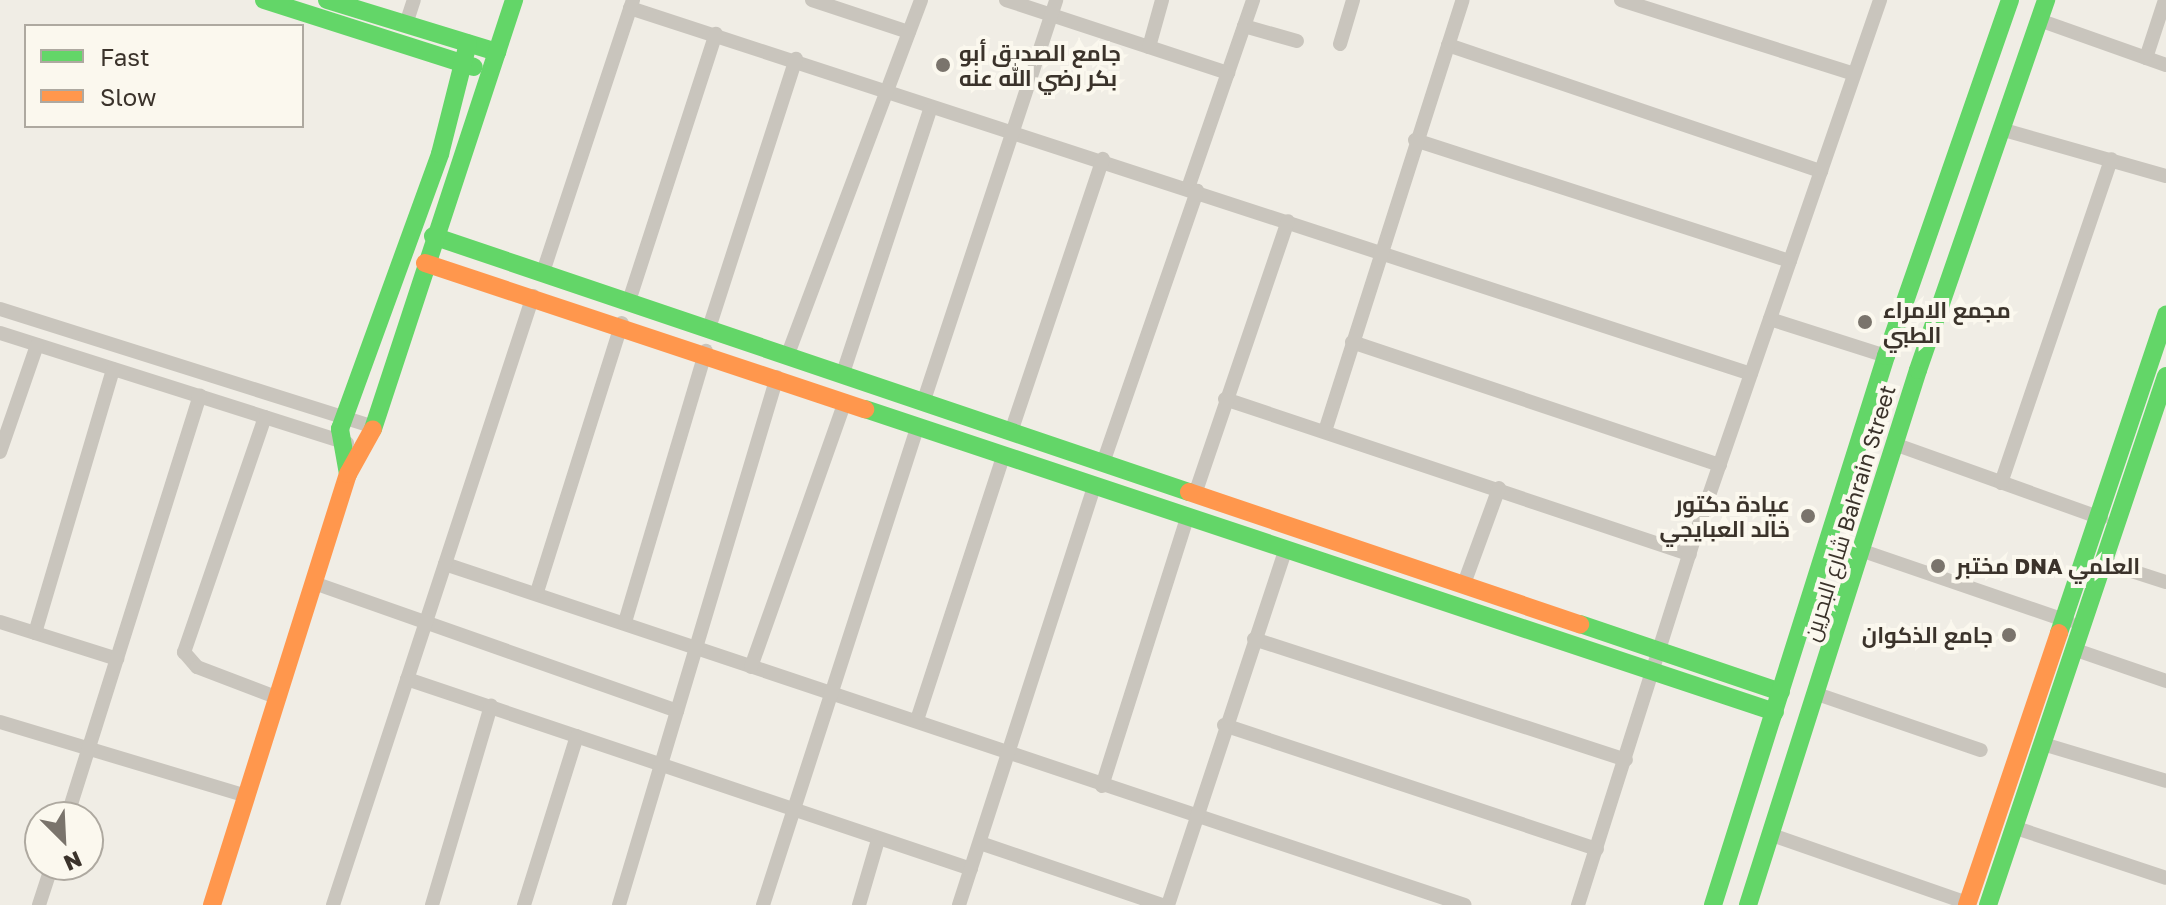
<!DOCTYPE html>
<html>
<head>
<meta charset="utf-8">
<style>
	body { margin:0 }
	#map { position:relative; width:2166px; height:905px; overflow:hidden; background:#f0ede5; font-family:"Golos Text",Cairo,sans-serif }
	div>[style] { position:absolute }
	.street>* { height:14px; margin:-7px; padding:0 7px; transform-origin:7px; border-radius:7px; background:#c9c5bd }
	.fast>* { height:18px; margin:-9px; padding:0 9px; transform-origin:9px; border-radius:9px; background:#63d668 }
	.slow>* { height:18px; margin:-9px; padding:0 9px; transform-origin:9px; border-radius:9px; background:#ff974d }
	.dots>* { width:22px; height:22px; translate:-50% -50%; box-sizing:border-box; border:4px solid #fbf8ee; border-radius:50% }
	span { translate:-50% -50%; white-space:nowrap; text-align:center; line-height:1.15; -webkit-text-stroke:8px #fbf8ee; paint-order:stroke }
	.poi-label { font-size:22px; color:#3b332b; font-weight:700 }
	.left { translate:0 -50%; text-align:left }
	.right { translate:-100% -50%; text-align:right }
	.street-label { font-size:22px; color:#3b332b }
	.legend { position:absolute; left:24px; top:24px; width:280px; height:104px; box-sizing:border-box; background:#fbf8ee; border:2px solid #aea9a0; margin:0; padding:10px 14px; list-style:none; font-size:24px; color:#3b332b }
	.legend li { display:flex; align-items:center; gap:16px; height:40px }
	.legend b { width:40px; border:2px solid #aea9a0 }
	.north { position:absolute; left:24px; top:801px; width:80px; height:80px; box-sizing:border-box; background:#fbf8ee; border:2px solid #aea9a0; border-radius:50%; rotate:156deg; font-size:22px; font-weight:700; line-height:32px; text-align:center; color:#3b332b }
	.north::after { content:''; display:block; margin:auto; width:28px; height:36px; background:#7a746c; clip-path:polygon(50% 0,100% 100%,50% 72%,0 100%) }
</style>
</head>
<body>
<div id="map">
	<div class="street">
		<i style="left:812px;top:0;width:102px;rotate:18.3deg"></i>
		<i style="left:1006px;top:0;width:234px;rotate:18.2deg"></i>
		<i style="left:1621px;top:0;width:244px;rotate:17.6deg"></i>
		<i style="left:630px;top:8px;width:1179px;rotate:18.08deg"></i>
		<i style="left:2039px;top:20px;width:135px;rotate:19.5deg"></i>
		<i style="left:406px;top:24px;width:25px;rotate:-72deg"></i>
		<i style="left:1244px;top:26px;width:55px;rotate:15.8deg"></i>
		<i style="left:1340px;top:44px;width:46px;rotate:-73.5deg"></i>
		<i style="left:1448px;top:45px;width:394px;rotate:18.7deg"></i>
		<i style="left:1149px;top:47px;width:49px;rotate:-74.5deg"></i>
		<i style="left:2146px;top:58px;width:61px;rotate:-71.9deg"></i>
		<i style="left:2004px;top:130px;width:168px;rotate:15.9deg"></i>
		<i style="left:1415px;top:140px;width:394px;rotate:17.9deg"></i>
		<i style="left:1188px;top:188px;width:199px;rotate:-70.9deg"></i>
		<i style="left:543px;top:272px;width:287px;rotate:-71.7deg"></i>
		<i style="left:629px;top:301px;width:281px;rotate:-72deg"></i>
		<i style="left:0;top:309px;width:392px;rotate:17.5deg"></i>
		<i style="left:1770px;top:319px;width:122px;rotate:17.7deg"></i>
		<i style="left:709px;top:328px;width:283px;rotate:-72.1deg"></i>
		<i style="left:0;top:333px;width:364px;rotate:17.6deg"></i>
		<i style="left:1352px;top:342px;width:388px;rotate:18.5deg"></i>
		<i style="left:788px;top:354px;width:378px;rotate:-69.4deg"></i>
		<i style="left:843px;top:373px;width:277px;rotate:-71.7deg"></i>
		<i style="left:1225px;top:399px;width:490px;rotate:18.5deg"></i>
		<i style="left:924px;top:400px;width:421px;rotate:-71.7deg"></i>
		<i style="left:265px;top:417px;width:249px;rotate:109deg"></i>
		<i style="left:184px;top:652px;width:20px;rotate:49deg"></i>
		<i style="left:197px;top:667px;width:87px;rotate:20.9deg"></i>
		<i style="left:1326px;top:428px;width:449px;rotate:-72.3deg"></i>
		<i style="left:1012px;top:429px;width:285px;rotate:-71.4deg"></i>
		<i style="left:1897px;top:445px;width:217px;rotate:19.7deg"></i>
		<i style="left:0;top:452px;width:113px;rotate:-70.9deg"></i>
		<i style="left:1104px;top:460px;width:285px;rotate:-70.9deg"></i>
		<i style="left:2001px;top:483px;width:342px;rotate:-71.2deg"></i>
		<i style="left:1196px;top:491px;width:285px;rotate:-71.2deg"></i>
		<i style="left:1863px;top:551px;width:217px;rotate:18.9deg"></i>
		<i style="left:2107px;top:563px;width:62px;rotate:17.9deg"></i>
		<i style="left:445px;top:564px;width:1075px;rotate:18.49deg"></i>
		<i style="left:1465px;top:581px;width:99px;rotate:-69.9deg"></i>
		<i style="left:314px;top:583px;width:385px;rotate:19.4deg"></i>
		<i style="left:537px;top:592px;width:282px;rotate:-72.5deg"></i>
		<i style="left:0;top:622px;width:123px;rotate:17.5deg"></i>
		<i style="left:625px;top:622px;width:283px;rotate:-73.4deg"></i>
		<i style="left:35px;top:633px;width:275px;rotate:-73.5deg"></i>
		<i style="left:1254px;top:639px;width:391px;rotate:18deg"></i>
		<i style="left:2076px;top:650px;width:95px;rotate:19deg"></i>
		<i style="left:751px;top:667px;width:282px;rotate:-70.5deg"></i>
		<i style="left:407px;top:679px;width:595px;rotate:18.62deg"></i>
		<i style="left:1817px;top:694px;width:173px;rotate:18.9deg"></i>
		<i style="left:917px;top:720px;width:280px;rotate:-71.9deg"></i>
		<i style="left:0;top:722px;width:258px;rotate:16.7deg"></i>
		<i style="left:1224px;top:725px;width:393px;rotate:18.4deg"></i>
		<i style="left:2043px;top:744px;width:128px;rotate:16.7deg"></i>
		<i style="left:1102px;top:786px;width:284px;rotate:-72.4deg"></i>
		<i style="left:67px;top:817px;width:442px;rotate:-72.5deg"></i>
		<i style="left:2013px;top:827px;width:161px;rotate:18.4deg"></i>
		<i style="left:1772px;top:835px;width:207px;rotate:19.2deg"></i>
		<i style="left:980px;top:843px;width:192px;rotate:18.8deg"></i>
		<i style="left:39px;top:905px;width:42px;rotate:-72deg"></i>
		<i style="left:333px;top:905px;width:641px;rotate:-71.82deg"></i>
		<i style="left:432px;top:905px;width:208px;rotate:-73.5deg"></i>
		<i style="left:524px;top:905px;width:177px;rotate:-72.6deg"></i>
		<i style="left:619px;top:905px;width:551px;rotate:-73.34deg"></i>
		<i style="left:763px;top:905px;width:504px;rotate:-72.1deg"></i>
		<i style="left:859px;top:905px;width:68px;rotate:-73.7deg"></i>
		<i style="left:959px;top:905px;width:442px;rotate:-72.1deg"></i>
		<i style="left:1168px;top:905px;width:376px;rotate:-71.7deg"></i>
		<i style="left:1578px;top:905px;width:390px;rotate:-72.4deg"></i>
		<i style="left:1696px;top:533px;width:564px;rotate:-70.95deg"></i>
	</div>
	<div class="fast">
		<i style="left:264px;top:0;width:220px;rotate:17.7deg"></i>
		<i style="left:327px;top:0;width:178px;rotate:17deg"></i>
		<i style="left:433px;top:236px;width:798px;rotate:18.71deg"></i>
		<i style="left:865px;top:409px;width:959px;rotate:18.42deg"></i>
		<i style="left:373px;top:429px;width:452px;rotate:-71.8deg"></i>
		<i style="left:348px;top:474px;width:46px;rotate:-100.1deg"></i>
		<i style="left:340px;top:429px;width:293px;rotate:-70deg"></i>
		<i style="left:440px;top:154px;width:114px;rotate:-75.8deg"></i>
		<i style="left:1580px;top:624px;width:212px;rotate:18.7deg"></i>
		<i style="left:2059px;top:633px;width:336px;rotate:-71.4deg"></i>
		<i style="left:1713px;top:905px;width:576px;rotate:-72.51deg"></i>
		<i style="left:1886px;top:356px;width:377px;rotate:-70.8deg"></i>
		<i style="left:1748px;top:905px;width:561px;rotate:-72.37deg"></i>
		<i style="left:1918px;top:370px;width:392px;rotate:-70.9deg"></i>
		<i style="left:1988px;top:905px;width:558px;rotate:-71.4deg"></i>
	</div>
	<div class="slow">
		<i style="left:425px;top:263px;width:464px;rotate:18.4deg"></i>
		<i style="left:1189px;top:492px;width:413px;rotate:18.7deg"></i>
		<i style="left:212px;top:905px;width:452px;rotate:-72.5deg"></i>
		<i style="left:348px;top:474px;width:51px;rotate:-60.9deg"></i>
		<i style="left:1967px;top:905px;width:287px;rotate:-71.3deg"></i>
	</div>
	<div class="dots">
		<i style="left:943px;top:65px;background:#7a746c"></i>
		<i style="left:1865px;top:322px;background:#7a746c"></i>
		<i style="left:1808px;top:516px;background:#7a746c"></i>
		<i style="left:1938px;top:566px;background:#7a746c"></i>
		<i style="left:2009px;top:635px;background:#7a746c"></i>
	</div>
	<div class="poi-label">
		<span class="left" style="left:959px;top:65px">جامع الصديق أبو<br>بكر رضي الله عنه</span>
		<span class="left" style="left:1883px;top:322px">مجمع الامراء<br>الطبي</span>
		<span class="right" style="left:1790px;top:516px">عيادة دكتور<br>خالد العبايجي</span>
		<span class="left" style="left:1956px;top:566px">مختبر DNA العلمي</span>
		<span class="right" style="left:1993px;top:635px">جامع الذكوان</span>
	</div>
	<div class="street-label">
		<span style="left:1849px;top:513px;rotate:-73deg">شارع البحرين Bahrain Street</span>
	</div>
	<ul class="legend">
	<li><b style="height:10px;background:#63d668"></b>Fast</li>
	<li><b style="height:10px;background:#ff974d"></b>Slow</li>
	</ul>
	<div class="north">N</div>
</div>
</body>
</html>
